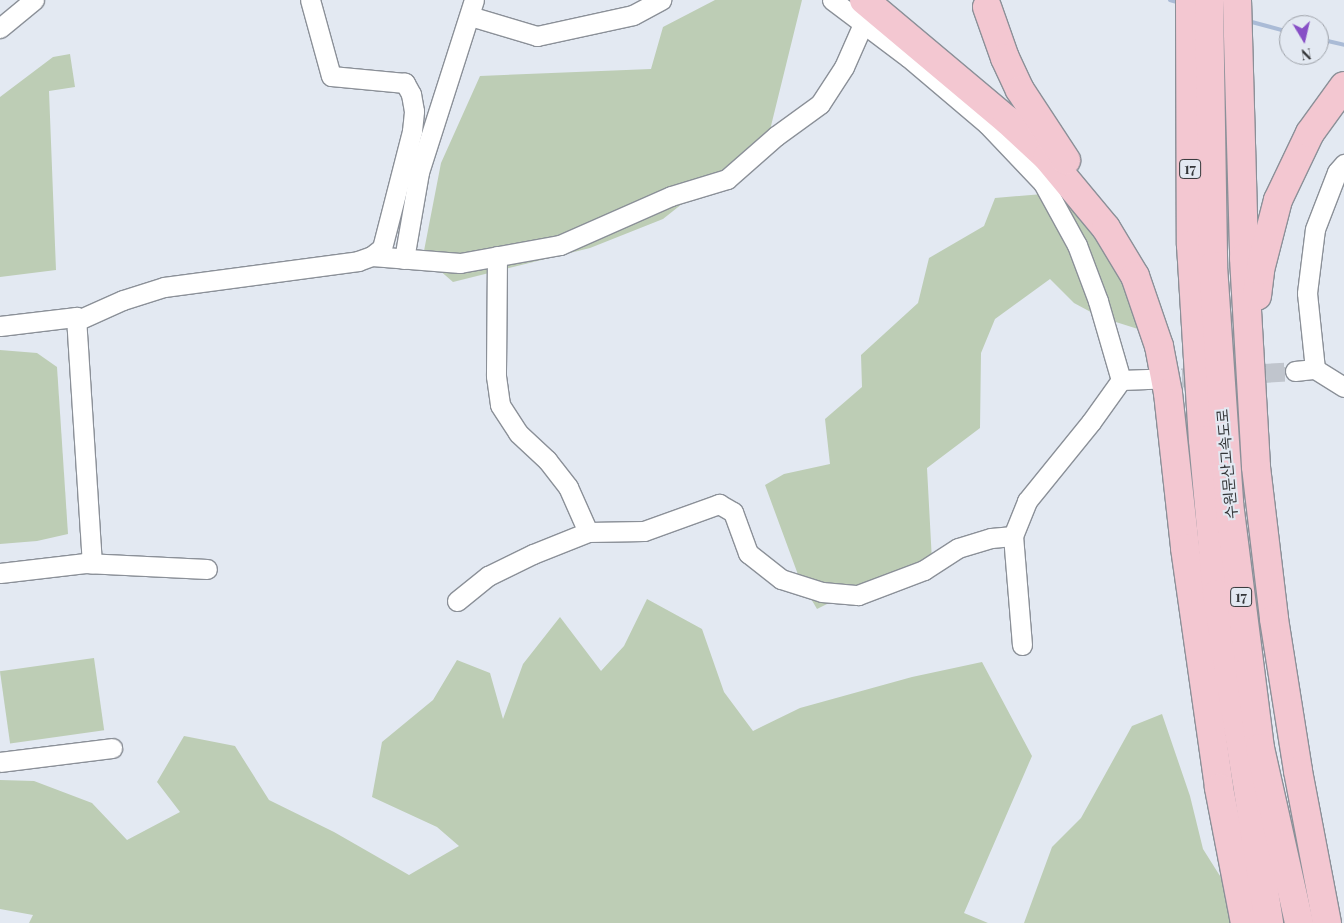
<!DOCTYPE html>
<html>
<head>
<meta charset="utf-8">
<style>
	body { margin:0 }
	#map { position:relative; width:1344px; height:923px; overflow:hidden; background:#e3e9f2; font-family:"Playfair Display","Noto Sans KR",serif }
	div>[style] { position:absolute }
	.green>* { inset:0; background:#bdcdb5; transform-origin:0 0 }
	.stream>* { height:4px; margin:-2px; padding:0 2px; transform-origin:2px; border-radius:2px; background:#aabbd6 }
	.minor-tunnel>* { height:19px; margin-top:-9.5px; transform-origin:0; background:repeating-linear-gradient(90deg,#c0c5cd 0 19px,transparent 0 28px) }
	.roads { filter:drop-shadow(1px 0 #8b9098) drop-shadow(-1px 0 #8b9098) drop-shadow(0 1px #8b9098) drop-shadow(0 -1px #8b9098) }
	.minor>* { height:19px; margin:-9.5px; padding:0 9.5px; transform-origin:9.5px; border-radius:9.5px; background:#fff }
	.highway>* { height:28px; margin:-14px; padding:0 14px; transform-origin:14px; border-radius:14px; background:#f3c7d1 }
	span { translate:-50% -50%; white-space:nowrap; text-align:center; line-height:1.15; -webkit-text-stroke:4px #e3e9f2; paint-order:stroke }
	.shield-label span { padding:1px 4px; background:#e3e9f2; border:1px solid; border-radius:4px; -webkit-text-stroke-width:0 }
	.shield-label { font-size:14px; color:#343639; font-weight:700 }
	.street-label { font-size:15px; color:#343639 }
	.north { position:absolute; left:1279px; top:15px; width:50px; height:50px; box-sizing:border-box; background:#e3e9f2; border:1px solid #9da1a8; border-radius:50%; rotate:171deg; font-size:14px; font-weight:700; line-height:20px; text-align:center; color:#343639 }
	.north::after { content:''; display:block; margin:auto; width:18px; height:22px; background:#874fc6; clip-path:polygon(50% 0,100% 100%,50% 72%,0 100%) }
</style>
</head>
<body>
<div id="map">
	<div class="green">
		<i style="clip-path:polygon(715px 0,802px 0,770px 130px,750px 150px,663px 219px,590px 248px,453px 282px,423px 256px,441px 163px,480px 76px,651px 69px,663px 27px)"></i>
		<i style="clip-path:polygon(70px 54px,75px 87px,49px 91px,56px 270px,0 277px,0 97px,53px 57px)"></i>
		<i style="clip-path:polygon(1043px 194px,1077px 200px,1157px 335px,1100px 317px,1074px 303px,1050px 279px,995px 319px,981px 353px,980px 428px,927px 468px,932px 561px,873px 581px,817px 609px,800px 580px,765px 485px,784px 474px,830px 464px,825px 419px,862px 387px,861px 355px,918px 303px,929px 258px,984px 226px,995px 198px)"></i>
		<i style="clip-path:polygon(0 350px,37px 353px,57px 367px,68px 534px,37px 541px,0 544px)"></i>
		<i style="clip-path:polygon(647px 599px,702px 629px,724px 692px,753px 731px,800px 708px,912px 677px,982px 662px,1032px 756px,964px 913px,988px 923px,29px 923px,33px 915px,0 909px,0 780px,34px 781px,92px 803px,127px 840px,180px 812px,157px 782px,184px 736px,235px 746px,269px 800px,334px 832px,409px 875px,459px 846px,437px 827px,372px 797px,382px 742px,433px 700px,457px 660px,490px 673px,503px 719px,523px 664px,560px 617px,601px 671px,624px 646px)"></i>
		<i style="left:94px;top:658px;width:73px;height:95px;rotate:82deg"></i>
		<i style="clip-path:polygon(1162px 714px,1190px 796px,1203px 849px,1249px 922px,1253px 923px,1024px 923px,1052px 847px,1081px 818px,1132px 726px)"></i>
	</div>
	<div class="stream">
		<i style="left:1170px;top:0;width:10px;rotate:17deg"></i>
		<i style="left:1248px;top:21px;width:42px;rotate:15deg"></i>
		<i style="left:1319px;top:39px;width:26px;rotate:13deg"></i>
	</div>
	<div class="minor-tunnel">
		<i style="left:1154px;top:379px;width:141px;rotate:-3.2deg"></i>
	</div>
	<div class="roads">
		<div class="minor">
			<i style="left:832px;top:0;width:95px;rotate:36.9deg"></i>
			<i style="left:908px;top:57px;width:104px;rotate:40.3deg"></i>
			<i style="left:987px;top:124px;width:81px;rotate:46.5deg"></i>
			<i style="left:1043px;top:183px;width:71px;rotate:61.3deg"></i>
			<i style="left:1077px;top:245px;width:60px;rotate:69.4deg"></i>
			<i style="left:1098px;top:301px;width:82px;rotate:73.8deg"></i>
			<i style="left:1121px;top:380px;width:33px;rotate:-2deg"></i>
			<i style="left:470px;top:16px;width:70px;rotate:16.6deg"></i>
			<i style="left:537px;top:36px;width:98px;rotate:-12.3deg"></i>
			<i style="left:633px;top:15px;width:32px;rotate:-28deg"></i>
			<i style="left:0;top:28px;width:44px;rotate:-39.5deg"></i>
			<i style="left:372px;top:256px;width:88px;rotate:4.5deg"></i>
			<i style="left:460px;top:263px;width:102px;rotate:-10.2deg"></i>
			<i style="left:560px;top:245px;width:121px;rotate:-23.8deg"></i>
			<i style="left:671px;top:196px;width:59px;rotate:-16.9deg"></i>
			<i style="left:727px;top:179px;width:65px;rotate:-41.3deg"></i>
			<i style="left:776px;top:136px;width:54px;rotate:-36deg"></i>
			<i style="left:820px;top:104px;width:44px;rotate:-57deg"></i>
			<i style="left:844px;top:67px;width:47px;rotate:-66.2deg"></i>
			<i style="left:497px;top:256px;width:120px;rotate:90.5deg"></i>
			<i style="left:496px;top:376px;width:29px;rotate:82deg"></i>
			<i style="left:500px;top:405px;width:33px;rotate:57deg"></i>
			<i style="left:518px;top:433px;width:40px;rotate:43deg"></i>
			<i style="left:547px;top:460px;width:34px;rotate:52deg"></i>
			<i style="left:568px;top:487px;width:49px;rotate:66deg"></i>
			<i style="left:404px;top:259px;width:88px;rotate:-80.2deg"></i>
			<i style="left:419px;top:172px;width:181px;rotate:-72.3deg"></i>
			<i style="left:76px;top:321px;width:51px;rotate:-24.1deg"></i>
			<i style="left:123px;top:300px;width:43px;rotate:-17.6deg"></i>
			<i style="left:164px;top:287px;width:196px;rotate:-7.6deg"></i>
			<i style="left:358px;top:261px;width:15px;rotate:-20deg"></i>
			<i style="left:372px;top:256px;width:13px;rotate:-39deg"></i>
			<i style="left:382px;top:248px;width:121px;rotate:-75.6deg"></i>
			<i style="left:412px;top:131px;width:20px;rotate:-84deg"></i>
			<i style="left:414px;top:111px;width:17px;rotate:-100deg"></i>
			<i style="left:411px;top:94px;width:13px;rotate:-119deg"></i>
			<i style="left:405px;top:83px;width:74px;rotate:-174.6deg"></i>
			<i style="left:331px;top:76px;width:79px;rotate:-105.4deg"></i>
			<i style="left:0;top:326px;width:77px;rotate:-6.8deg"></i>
			<i style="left:76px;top:317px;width:247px;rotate:86.3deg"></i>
			<i style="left:1315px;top:369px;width:76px;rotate:-96deg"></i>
			<i style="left:1307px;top:293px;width:64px;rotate:-82.9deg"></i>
			<i style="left:1315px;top:229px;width:61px;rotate:-68.9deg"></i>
			<i style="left:1337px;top:172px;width:11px;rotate:-49deg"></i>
			<i style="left:1295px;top:371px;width:20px;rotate:-6deg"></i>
			<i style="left:1315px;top:369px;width:34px;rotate:32deg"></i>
			<i style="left:0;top:573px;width:86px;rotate:-6.7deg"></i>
			<i style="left:85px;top:563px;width:122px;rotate:2.8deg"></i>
			<i style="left:457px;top:601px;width:40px;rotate:-39deg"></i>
			<i style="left:488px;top:576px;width:50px;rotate:-26.1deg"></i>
			<i style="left:533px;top:554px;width:59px;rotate:-21.8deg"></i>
			<i style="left:588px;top:532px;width:56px;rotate:-1deg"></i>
			<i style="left:644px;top:531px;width:80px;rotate:-19.8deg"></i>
			<i style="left:719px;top:504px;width:16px;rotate:30deg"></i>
			<i style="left:733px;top:512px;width:44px;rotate:69.9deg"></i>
			<i style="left:748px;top:553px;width:42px;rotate:38.2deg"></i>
			<i style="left:781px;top:579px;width:43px;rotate:17.6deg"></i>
			<i style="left:822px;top:592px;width:36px;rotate:5deg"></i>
			<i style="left:858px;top:595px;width:71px;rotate:-20.7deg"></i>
			<i style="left:924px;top:570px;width:40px;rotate:-32.9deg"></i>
			<i style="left:958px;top:548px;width:34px;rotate:-17deg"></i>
			<i style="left:991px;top:538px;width:22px;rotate:-5deg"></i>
			<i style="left:1022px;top:645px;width:109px;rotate:-94.7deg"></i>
			<i style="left:1013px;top:536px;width:38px;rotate:-68deg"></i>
			<i style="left:1027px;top:501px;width:102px;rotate:-51deg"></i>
			<i style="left:1091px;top:422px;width:52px;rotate:-54.5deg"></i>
			<i style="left:0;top:762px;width:113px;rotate:-7.1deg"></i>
		</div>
		<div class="highway">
			<i style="left:864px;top:0;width:187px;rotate:40deg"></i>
			<i style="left:1007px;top:120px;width:54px;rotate:42.8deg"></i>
			<i style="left:1047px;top:157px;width:92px;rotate:50.3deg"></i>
			<i style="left:1106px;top:228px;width:56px;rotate:58.9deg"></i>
			<i style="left:1135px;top:276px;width:74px;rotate:71.1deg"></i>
			<i style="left:1159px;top:346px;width:48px;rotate:79.2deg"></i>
			<i style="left:1168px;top:393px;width:156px;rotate:83.7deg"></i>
			<i style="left:1185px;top:548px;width:242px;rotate:81.9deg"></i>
			<i style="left:1219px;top:788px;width:137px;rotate:79.1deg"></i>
			<i style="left:1190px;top:0;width:245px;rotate:89.8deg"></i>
			<i style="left:1191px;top:245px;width:195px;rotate:86.5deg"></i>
			<i style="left:1203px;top:440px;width:155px;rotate:84.8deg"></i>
			<i style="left:1217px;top:594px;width:333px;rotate:81deg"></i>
			<i style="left:1209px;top:0;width:266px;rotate:89.1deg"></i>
			<i style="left:1213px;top:266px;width:238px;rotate:86.1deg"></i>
			<i style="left:1229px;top:503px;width:247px;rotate:82.8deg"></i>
			<i style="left:1260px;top:748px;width:179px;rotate:77.4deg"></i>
			<i style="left:1237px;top:0;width:258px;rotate:88.4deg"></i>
			<i style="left:1244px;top:258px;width:209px;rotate:86.7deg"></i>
			<i style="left:1256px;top:467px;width:153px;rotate:83.2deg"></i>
			<i style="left:1274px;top:619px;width:154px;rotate:81deg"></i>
			<i style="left:1298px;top:771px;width:155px;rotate:79.2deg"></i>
			<i style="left:987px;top:7px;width:54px;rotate:70.6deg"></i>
			<i style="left:1005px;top:58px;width:35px;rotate:65deg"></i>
			<i style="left:1020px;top:90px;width:84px;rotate:56.7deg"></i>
			<i style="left:1257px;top:296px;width:26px;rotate:-83deg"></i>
			<i style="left:1260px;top:270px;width:72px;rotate:-75.6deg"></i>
			<i style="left:1278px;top:200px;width:74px;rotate:-64.5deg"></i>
			<i style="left:1310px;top:133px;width:58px;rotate:-54.1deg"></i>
		</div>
	</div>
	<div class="shield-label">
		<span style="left:1190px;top:169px">17</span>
		<span style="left:1241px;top:597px">17</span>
	</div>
	<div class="street-label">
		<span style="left:1227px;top:464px;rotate:-95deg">수원문산고속도로</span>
	</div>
	<div class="north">N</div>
</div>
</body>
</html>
